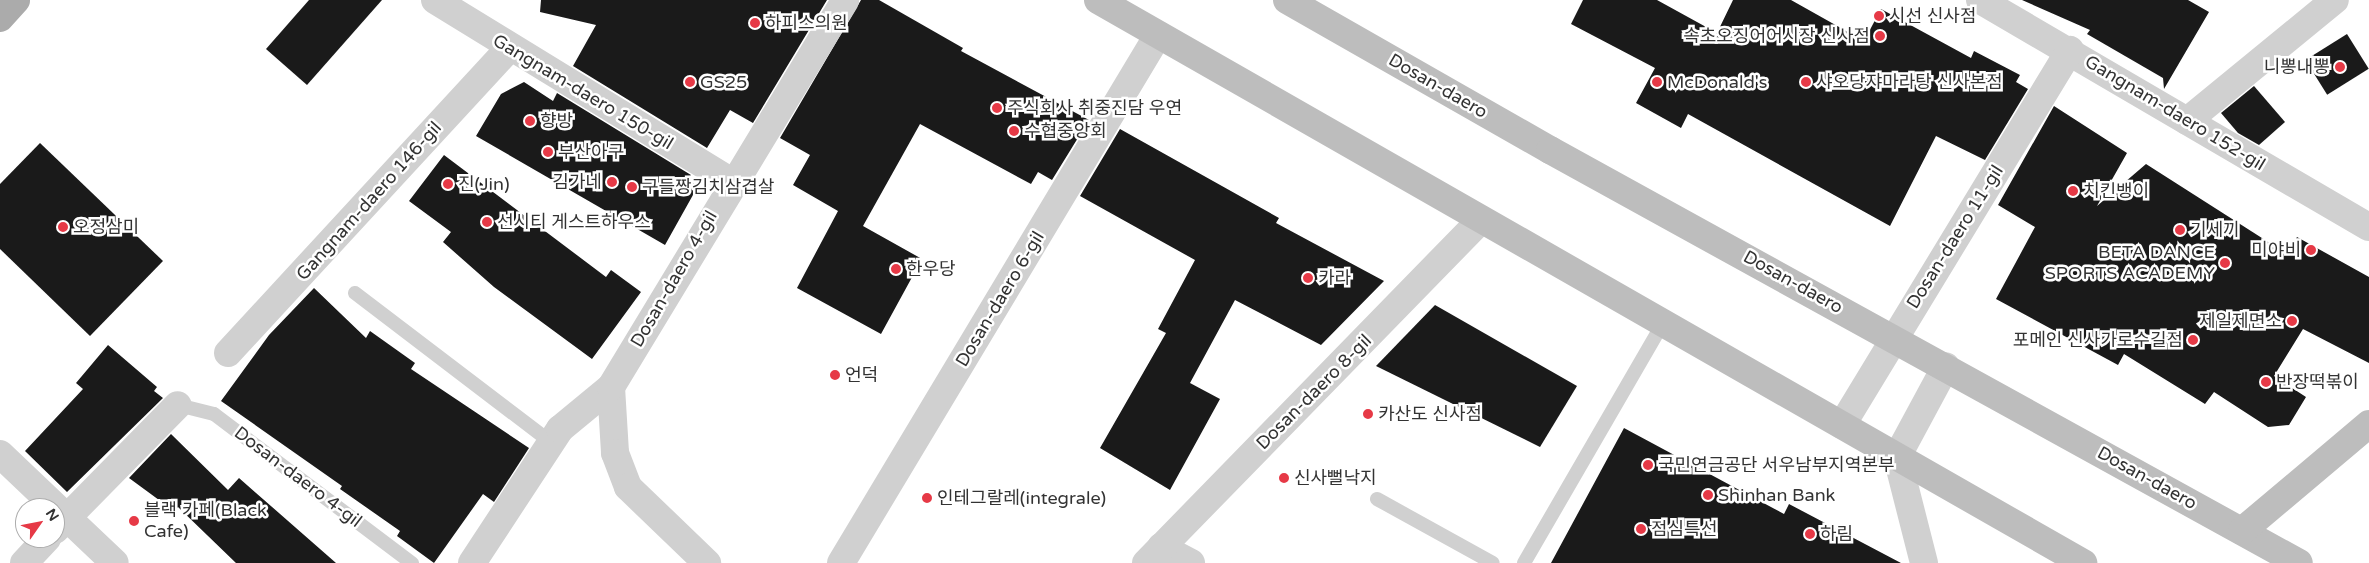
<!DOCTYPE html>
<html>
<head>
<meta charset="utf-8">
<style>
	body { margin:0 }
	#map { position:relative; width:2369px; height:563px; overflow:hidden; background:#fff; font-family:"Varela Round","Noto Sans KR",sans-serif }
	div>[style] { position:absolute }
	.building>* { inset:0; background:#1a1a1a; transform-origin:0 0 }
	.lane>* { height:14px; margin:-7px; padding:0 7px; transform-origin:7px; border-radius:7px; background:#d0d0d0 }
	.street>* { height:28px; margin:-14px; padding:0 14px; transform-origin:14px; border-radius:14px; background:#d0d0d0 }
	.secondary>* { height:28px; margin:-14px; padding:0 14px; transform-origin:14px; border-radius:14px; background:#bdbdbd }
	.primary>* { height:28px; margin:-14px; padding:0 14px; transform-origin:14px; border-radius:14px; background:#ababab }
	.dots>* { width:14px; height:14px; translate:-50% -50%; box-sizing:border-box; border:2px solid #fff; border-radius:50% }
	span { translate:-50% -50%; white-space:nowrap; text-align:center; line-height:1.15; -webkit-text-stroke:5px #fff; paint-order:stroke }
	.poi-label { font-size:18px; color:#333 }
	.left { translate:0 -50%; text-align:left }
	.right { translate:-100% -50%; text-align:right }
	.street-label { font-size:18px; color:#333 }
	.north { position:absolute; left:15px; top:498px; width:50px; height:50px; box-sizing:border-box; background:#fff; border:1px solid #adadad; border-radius:50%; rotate:57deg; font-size:14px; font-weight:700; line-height:20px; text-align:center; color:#333 }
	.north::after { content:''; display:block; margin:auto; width:18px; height:22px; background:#e63946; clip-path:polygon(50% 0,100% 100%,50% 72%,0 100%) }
</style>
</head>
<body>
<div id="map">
	<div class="building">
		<i style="clip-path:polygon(309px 0,382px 0,307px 85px,266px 49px)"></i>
		<i style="clip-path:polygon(541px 0,827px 0,753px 123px,730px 110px,707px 148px,573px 66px,596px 25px,540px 12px)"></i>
		<i style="clip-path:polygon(861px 0,879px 0,963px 48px,961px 51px,1089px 120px,1052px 180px,1038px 172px,1031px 184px,920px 124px,863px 226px,922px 259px,881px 334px,797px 288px,838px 211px,793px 185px,810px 155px,780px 138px)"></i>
		<i style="clip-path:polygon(1583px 0,1657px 0,1717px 33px,1733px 0,1791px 0,1864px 41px,1881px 9px,1971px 58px,1974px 51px,2020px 75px,2016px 82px,2028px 89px,1985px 160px,1936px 136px,1890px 226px,1688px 114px,1681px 128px,1636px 103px,1655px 68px,1571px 24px)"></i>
		<i style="clip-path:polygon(2022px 0,2188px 0,2209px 12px,2164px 89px,2163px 78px,2087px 34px,2090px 30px)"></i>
		<i style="left:2347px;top:34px;width:41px;height:49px;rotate:58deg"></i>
		<i style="clip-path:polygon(524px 82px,553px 101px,557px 93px,691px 175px,688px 180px,698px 186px,665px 245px,476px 136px,501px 94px)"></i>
		<i style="clip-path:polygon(2254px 86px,2285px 122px,2259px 145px,2238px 133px,2221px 113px)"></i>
		<i style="clip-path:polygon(2054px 106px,2127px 153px,2097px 206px,2146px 164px,2287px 254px,2297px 237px,2369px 277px,2369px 363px,2303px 329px,2274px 376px,2306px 397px,2289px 425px,2268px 427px,2214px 392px,2205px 404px,2124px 354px,2118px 365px,1996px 299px,2035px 227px,1998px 205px)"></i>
		<i style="clip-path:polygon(1120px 129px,1279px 218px,1276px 223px,1384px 281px,1321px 345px,1235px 300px,1190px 383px,1220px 399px,1170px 490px,1100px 448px,1166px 333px,1158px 329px,1195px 260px,1080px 196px)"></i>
		<i style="clip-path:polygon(40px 143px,163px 261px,90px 336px,0 249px,0 184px)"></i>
		<i style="clip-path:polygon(444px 155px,606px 277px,611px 270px,641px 292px,592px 359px,494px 287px,443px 242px,451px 232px,409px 201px)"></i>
		<i style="clip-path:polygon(314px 288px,366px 338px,370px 331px,415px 363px,411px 369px,529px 448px,494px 502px,483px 494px,434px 563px,397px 536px,400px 531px,340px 489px,342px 486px,221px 401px,269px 335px)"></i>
		<i style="clip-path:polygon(1435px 305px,1577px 386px,1540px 447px,1376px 366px)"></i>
		<i style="clip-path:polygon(108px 345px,157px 387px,154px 391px,163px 398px,67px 492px,25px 451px,83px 389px,76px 383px)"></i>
		<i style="clip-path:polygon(1624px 428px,1784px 514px,1789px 504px,1901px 563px,1551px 563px)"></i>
		<i style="clip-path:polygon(171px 434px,228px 490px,239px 478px,336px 563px,236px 563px,178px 507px,174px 511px,129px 478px)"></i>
	</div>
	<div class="lane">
		<i style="left:355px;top:293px;width:249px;rotate:37.3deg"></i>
		<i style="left:178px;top:405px;width:37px;rotate:14deg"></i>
		<i style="left:214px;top:414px;width:248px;rotate:37deg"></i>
		<i style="left:1377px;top:499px;width:132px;rotate:28.9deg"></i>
		<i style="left:1524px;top:563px;width:277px;rotate:-59.9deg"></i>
	</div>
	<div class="street">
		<i style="left:435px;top:0;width:348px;rotate:31.5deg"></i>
		<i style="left:1980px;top:0;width:450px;rotate:30.3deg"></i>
		<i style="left:2187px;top:121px;width:191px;rotate:-39.3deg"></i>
		<i style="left:228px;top:353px;width:415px;rotate:-47.3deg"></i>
		<i style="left:611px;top:387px;width:66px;rotate:86.5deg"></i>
		<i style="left:615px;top:453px;width:36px;rotate:69deg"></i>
		<i style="left:628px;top:487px;width:110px;rotate:43.9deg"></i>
		<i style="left:1842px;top:425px;width:439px;rotate:-58.7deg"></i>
		<i style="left:0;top:454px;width:158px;rotate:43.5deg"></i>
		<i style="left:55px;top:530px;width:175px;rotate:-45.5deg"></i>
		<i style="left:1161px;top:547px;width:34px;rotate:28deg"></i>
		<i style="left:24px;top:563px;width:34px;rotate:-47deg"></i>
		<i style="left:472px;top:563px;width:160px;rotate:-56.7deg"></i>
		<i style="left:560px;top:429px;width:66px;rotate:-39.5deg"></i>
		<i style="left:611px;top:387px;width:452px;rotate:-58.8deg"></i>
		<i style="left:841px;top:563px;width:616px;rotate:-59.02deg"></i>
		<i style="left:1146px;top:563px;width:479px;rotate:-45.7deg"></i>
		<i style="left:1924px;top:563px;width:109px;rotate:-104.3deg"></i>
		<i style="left:1897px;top:457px;width:103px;rotate:-61.7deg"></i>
	</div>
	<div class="secondary">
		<i style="left:1098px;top:0;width:1135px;rotate:29.75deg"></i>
		<i style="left:1287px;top:0;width:303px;rotate:29.7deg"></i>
		<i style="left:1550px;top:150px;width:855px;rotate:28.87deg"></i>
		<i style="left:2242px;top:531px;width:166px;rotate:-40.1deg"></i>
	</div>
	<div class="primary">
		<i style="left:0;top:18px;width:24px;rotate:-48deg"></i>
	</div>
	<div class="dots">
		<i style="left:1879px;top:16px;background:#e63946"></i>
		<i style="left:755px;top:23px;background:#e63946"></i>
		<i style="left:1880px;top:36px;background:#e63946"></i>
		<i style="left:2340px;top:67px;background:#e63946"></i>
		<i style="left:690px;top:82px;background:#e63946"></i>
		<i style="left:1657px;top:82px;background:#e63946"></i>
		<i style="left:1806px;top:82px;background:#e63946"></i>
		<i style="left:997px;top:108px;background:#e63946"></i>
		<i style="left:530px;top:121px;background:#e63946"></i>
		<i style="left:1014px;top:131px;background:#e63946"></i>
		<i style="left:548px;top:152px;background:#e63946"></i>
		<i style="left:612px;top:182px;background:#e63946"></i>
		<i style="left:448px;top:184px;background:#e63946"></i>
		<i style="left:632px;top:187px;background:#e63946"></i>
		<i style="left:2073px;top:191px;background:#e63946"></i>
		<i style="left:487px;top:222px;background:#e63946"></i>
		<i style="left:63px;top:227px;background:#e63946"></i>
		<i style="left:2180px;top:230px;background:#e63946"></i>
		<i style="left:2311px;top:250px;background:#e63946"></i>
		<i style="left:2225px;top:263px;background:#e63946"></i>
		<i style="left:896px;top:269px;background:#e63946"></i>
		<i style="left:1308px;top:278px;background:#e63946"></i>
		<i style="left:2292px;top:321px;background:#e63946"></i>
		<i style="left:2193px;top:340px;background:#e63946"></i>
		<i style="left:835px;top:375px;background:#e63946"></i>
		<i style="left:2266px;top:382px;background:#e63946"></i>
		<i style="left:1368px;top:414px;background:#e63946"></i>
		<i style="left:1648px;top:465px;background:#e63946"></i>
		<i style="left:1284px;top:478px;background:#e63946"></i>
		<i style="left:1708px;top:495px;background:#e63946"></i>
		<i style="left:927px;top:498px;background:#e63946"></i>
		<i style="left:134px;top:521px;background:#e63946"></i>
		<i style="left:1641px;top:529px;background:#e63946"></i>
		<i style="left:1810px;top:534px;background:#e63946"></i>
	</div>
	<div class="poi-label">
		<span class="left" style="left:1889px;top:16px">시선 신사점</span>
		<span class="left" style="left:765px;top:23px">하피스의원</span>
		<span class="right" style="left:1870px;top:36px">속초오징어어시장 신사점</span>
		<span class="right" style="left:2330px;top:67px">니뽕내뽕</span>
		<span class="left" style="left:700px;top:82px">GS25</span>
		<span class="left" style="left:1667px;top:82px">McDonald's</span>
		<span class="left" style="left:1816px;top:82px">샤오당쟈마라탕 신사본점</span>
		<span class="left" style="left:1007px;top:108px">주식회사 취중진담 우연</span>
		<span class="left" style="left:540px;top:121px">향방</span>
		<span class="left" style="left:1024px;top:131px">수협중앙회</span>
		<span class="left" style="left:558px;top:152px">부산아구</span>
		<span class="right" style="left:602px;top:182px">김가네</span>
		<span class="left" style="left:458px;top:184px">진(Jin)</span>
		<span class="left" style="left:642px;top:187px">구들짱김치삼겹살</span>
		<span class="left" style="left:2083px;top:191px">치킨뱅이</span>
		<span class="left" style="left:497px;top:222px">선시티 게스트하우스</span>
		<span class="left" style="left:73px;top:227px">오정삼미</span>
		<span class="left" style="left:2190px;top:230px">기세끼</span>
		<span class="right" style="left:2301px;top:250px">미야비</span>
		<span class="right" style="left:2215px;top:263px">BETA DANCE<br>SPORTS ACADEMY</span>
		<span class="left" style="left:906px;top:269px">한우당</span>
		<span class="left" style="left:1318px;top:278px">카라</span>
		<span class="right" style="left:2282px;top:321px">제일제면소</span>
		<span class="right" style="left:2183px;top:340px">포메인 신사가로수길점</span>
		<span class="left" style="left:845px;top:375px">언덕</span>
		<span class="left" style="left:2276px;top:382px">반장떡볶이</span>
		<span class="left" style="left:1378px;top:414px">카산도 신사점</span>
		<span class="left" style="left:1658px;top:465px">국민연금공단 서우남부지역본부</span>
		<span class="left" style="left:1294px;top:478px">신사뻘낙지</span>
		<span class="left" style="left:1718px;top:495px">Shinhan Bank</span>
		<span class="left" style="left:937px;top:498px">인테그랄레(integrale)</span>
		<span class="left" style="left:144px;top:521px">블랙 카페(Black<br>Cafe)</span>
		<span class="left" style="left:1651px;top:529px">점심특선</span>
		<span class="left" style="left:1820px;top:534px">하림</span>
	</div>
	<div class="street-label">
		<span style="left:1438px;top:86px;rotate:30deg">Dosan-daero</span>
		<span style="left:583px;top:92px;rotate:31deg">Gangnam-daero 150-gil</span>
		<span style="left:2175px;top:113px;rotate:31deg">Gangnam-daero 152-gil</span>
		<span style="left:369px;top:201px;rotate:-48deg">Gangnam-daero 146-gil</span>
		<span style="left:1955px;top:237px;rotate:-58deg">Dosan-daero 11-gil</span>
		<span style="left:674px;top:279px;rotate:-60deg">Dosan-daero 4-gil</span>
		<span style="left:1793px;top:282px;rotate:29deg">Dosan-daero</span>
		<span style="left:1000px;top:299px;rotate:-59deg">Dosan-daero 6-gil</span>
		<span style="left:1314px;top:392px;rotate:-45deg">Dosan-daero 8-gil</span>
		<span style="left:298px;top:477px;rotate:37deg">Dosan-daero 4-gil</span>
		<span style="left:2147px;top:478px;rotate:29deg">Dosan-daero</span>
	</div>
	<div class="north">N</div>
</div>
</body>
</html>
